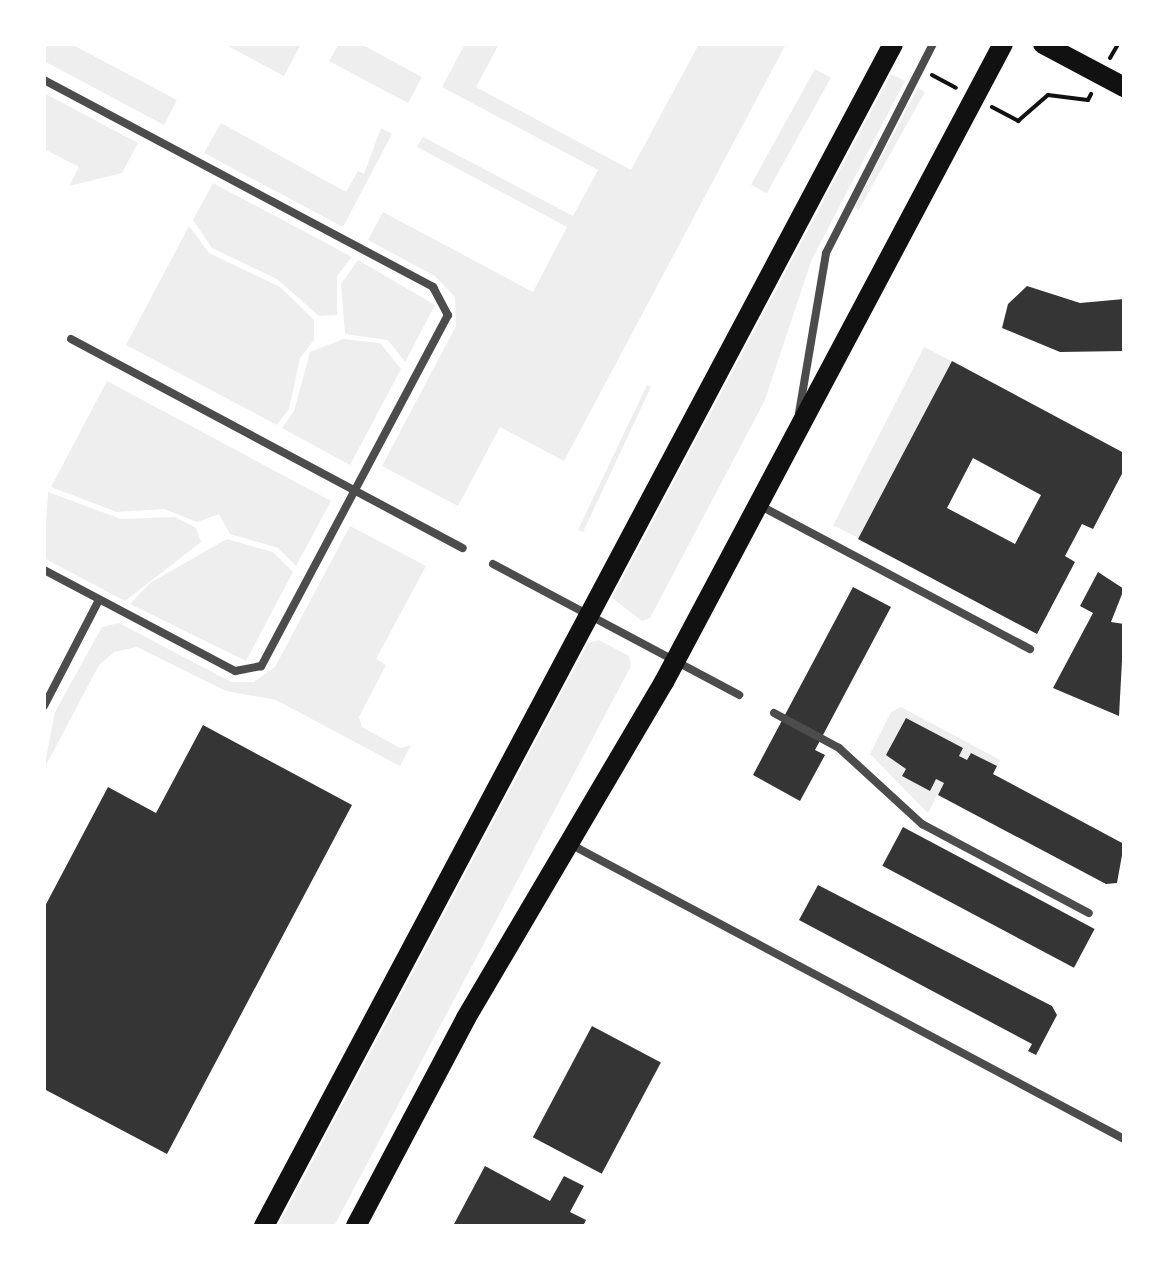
<!DOCTYPE html>
<html>
<head>
<meta charset="utf-8">
<style>
	body { margin:0 }
	#map { position:relative; width:1168px; height:1270px; overflow:hidden; background:#fff; font-family:Signika,sans-serif }
	div>[style] { position:absolute }
	.green>* { inset:0; background:#eee; transform-origin:0 0 }
	.building>* { inset:0; background:#353535; transform-origin:0 0 }
	.path>* { height:4px; margin:-2px; padding:0 2px; transform-origin:2px; border-radius:2px; background:#111 }
	.minor>* { height:8px; margin:-4px; padding:0 4px; transform-origin:4px; border-radius:4px; background:#4c4c4c }
	.primary>* { height:20px; margin:-10px; padding:0 10px; transform-origin:10px; border-radius:10px; background:#111 }
	span { translate:-50% -50%; white-space:nowrap; text-align:center; line-height:1.15; -webkit-text-stroke:8px #fff; paint-order:stroke }
	.frame { position:absolute; inset:0; border:46px solid #fff; pointer-events:none }
</style>
</head>
<body>
<div id="map">
	<div class="green">
		<i style="clip-path:polygon(44px 44px,71px 44px,177px 100px,164px 125px,44px 61px)"></i>
		<i style="clip-path:polygon(224px 44px,301px 44px,284px 76px)"></i>
		<i style="clip-path:polygon(339px 44px,361px 44px,422px 77px,408px 103px,329px 61px)"></i>
		<i style="clip-path:polygon(465px 44px,499px 44px,476px 87px,631px 170px,699px 44px,786px 44px,564px 461px,500px 427px,458px 506px,382px 466px,456px 326px,455px 297px,435px 276px,368px 240px,383px 212px,533px 292px,567px 227px,417px 147px,423px 137px,573px 216px,598px 170px,442px 87px)"></i>
		<i style="left:815px;top:69px;width:18px;height:132px;rotate:29deg"></i>
		<i style="clip-path:polygon(891px 74px,905px 81px,812px 259px,765px 400px,650px 618px,642px 621px,612px 598px)"></i>
		<i style="clip-path:polygon(918px 88px,925px 92px,858px 211px,855px 206px)"></i>
		<i style="clip-path:polygon(44px 93px,138px 143px,122px 173px,69px 186px,79px 167px,44px 149px)"></i>
		<i style="clip-path:polygon(221px 123px,346px 192px,358px 171px,364px 174px,381px 128px,392px 134px,343px 227px,204px 153px)"></i>
		<i style="clip-path:polygon(213px 183px,352px 257px,337px 276px,337px 315px,319px 316px,277px 279px,212px 248px,193px 220px)"></i>
		<i style="clip-path:polygon(189px 226px,209px 253px,280px 287px,314px 320px,314px 340px,300px 358px,289px 409px,277px 425px,126px 345px)"></i>
		<i style="clip-path:polygon(358px 260px,435px 305px,405px 362px,388px 340px,345px 334px,341px 284px)"></i>
		<i style="clip-path:polygon(343px 339px,380px 343px,401px 369px,350px 465px,282px 428px,294px 411px,310px 352px)"></i>
		<i style="left:924px;top:347px;width:31px;height:200px;rotate:27deg"></i>
		<i style="clip-path:polygon(107px 381px,331px 501px,296px 566px,278px 548px,230px 534px,219px 514px,197px 522px,164px 509px,117px 512px,51px 487px)"></i>
		<i style="clip-path:polygon(647px 385px,651px 387px,583px 532px,578px 530px)"></i>
		<i style="clip-path:polygon(48px 492px,121px 519px,175px 517px,196px 528px,201px 542px,125px 601px,44px 558px)"></i>
		<i style="clip-path:polygon(350px 526px,426px 566px,376px 659px,386px 665px,359px 717px,362px 727px,400px 748px,411px 745px,400px 766px,276px 700px,226px 691px,137px 647px,114px 652px,99px 665px,44px 769px,55px 712px,102px 627px,119px 623px,231px 682px,254px 682px,275px 667px)"></i>
		<i style="clip-path:polygon(227px 539px,273px 552px,293px 572px,246px 661px,130px 604px,150px 583px)"></i>
		<i style="clip-path:polygon(599px 640px,629px 656px,631px 666px,334px 1226px,278px 1226px,588px 643px)"></i>
		<i style="clip-path:polygon(901px 707px,1000px 760px,997px 766px,971px 753px,967px 760px,898px 761px,930px 790px,936px 779px,944px 783px,928px 813px,870px 754px,891px 712px)"></i>
	</div>
	<div class="building">
		<i style="clip-path:polygon(1027px 286px,1080px 303px,1124px 299px,1124px 351px,1060px 352px,1002px 328px,1008px 304px)"></i>
		<i style="clip-path:polygon(evenodd,952px 361px,1124px 453px,1124px 470px,1093px 529px,1082px 524px,1065px 556px,1075px 562px,1037px 634px,858px 539px,952px 361px,973px 458px,1041px 495px,1015px 544px,947px 508px,973px 458px)"></i>
		<i style="clip-path:polygon(1098px 572px,1124px 589px,1111px 622px,1124px 624px,1119px 716px,1053px 688px,1093px 613px,1080px 606px)"></i>
		<i style="clip-path:polygon(853px 587px,891px 607px,815px 750px,825px 755px,800px 801px,753px 775px)"></i>
		<i style="clip-path:polygon(906px 718px,963px 748px,959px 756px,967px 760px,971px 753px,997px 766px,993px 774px,1124px 844px,1117px 883px,1106px 884px,938px 795px,944px 783px,936px 779px,930px 791px,902px 776px,906px 769px,886px 755px)"></i>
		<i style="clip-path:polygon(203px 725px,352px 805px,167px 1154px,44px 1089px,44px 908px,108px 787px,156px 813px)"></i>
		<i style="left:903px;top:827px;width:217px;height:44px;rotate:28deg"></i>
		<i style="clip-path:polygon(818px 885px,1052px 1006px,1057px 1015px,1036px 1055px,1028px 1051px,1032px 1044px,799px 920px)"></i>
		<i style="left:592px;top:1026px;width:78px;height:126px;rotate:28deg"></i>
		<i style="clip-path:polygon(485px 1166px,550px 1201px,564px 1176px,584px 1186px,570px 1212px,586px 1220px,583px 1226px,453px 1226px)"></i>
	</div>
	<div class="path">
		<i style="left:1110px;top:58px;width:16px;rotate:-60deg"></i>
		<i style="left:932px;top:75px;width:27px;rotate:28deg"></i>
		<i style="left:992px;top:107px;width:30px;rotate:28deg"></i>
		<i style="left:1018px;top:121px;width:40px;rotate:-41deg"></i>
		<i style="left:1048px;top:95px;width:40px;rotate:7.1deg"></i>
		<i style="left:1088px;top:100px;width:7px;rotate:-63deg"></i>
	</div>
	<div class="minor">
		<i style="left:44px;top:80px;width:441px;rotate:28deg"></i>
		<i style="left:433px;top:287px;width:32px;rotate:62deg"></i>
		<i style="left:448px;top:315px;width:398px;rotate:118deg"></i>
		<i style="left:261px;top:666px;width:26px;rotate:169deg"></i>
		<i style="left:235px;top:671px;width:216px;rotate:-152.1deg"></i>
		<i style="left:71px;top:339px;width:444px;rotate:28.1deg"></i>
		<i style="left:799px;top:413px;width:162px;rotate:-80.4deg"></i>
		<i style="left:826px;top:253px;width:235px;rotate:-62.9deg"></i>
		<i style="left:759px;top:505px;width:307px;rotate:28deg"></i>
		<i style="left:493px;top:564px;width:279px;rotate:28deg"></i>
		<i style="left:44px;top:706px;width:119px;rotate:-62.6deg"></i>
		<i style="left:774px;top:713px;width:74px;rotate:28.3deg"></i>
		<i style="left:839px;top:748px;width:113px;rotate:42.5deg"></i>
		<i style="left:922px;top:824px;width:189px;rotate:28.1deg"></i>
		<i style="left:570px;top:844px;width:628px;rotate:28.03deg"></i>
	</div>
	<div class="primary">
		<i style="left:1043px;top:44px;width:92px;rotate:28deg"></i>
		<i style="left:264px;top:1226px;width:1339px;rotate:-61.98deg"></i>
		<i style="left:356px;top:1226px;width:235px;rotate:-62.1deg"></i>
		<i style="left:466px;top:1018px;width:390px;rotate:-59.5deg"></i>
		<i style="left:664px;top:682px;width:722px;rotate:-62.02deg"></i>
	</div>
	<div class="frame"></div>
</div>
</body>
</html>
